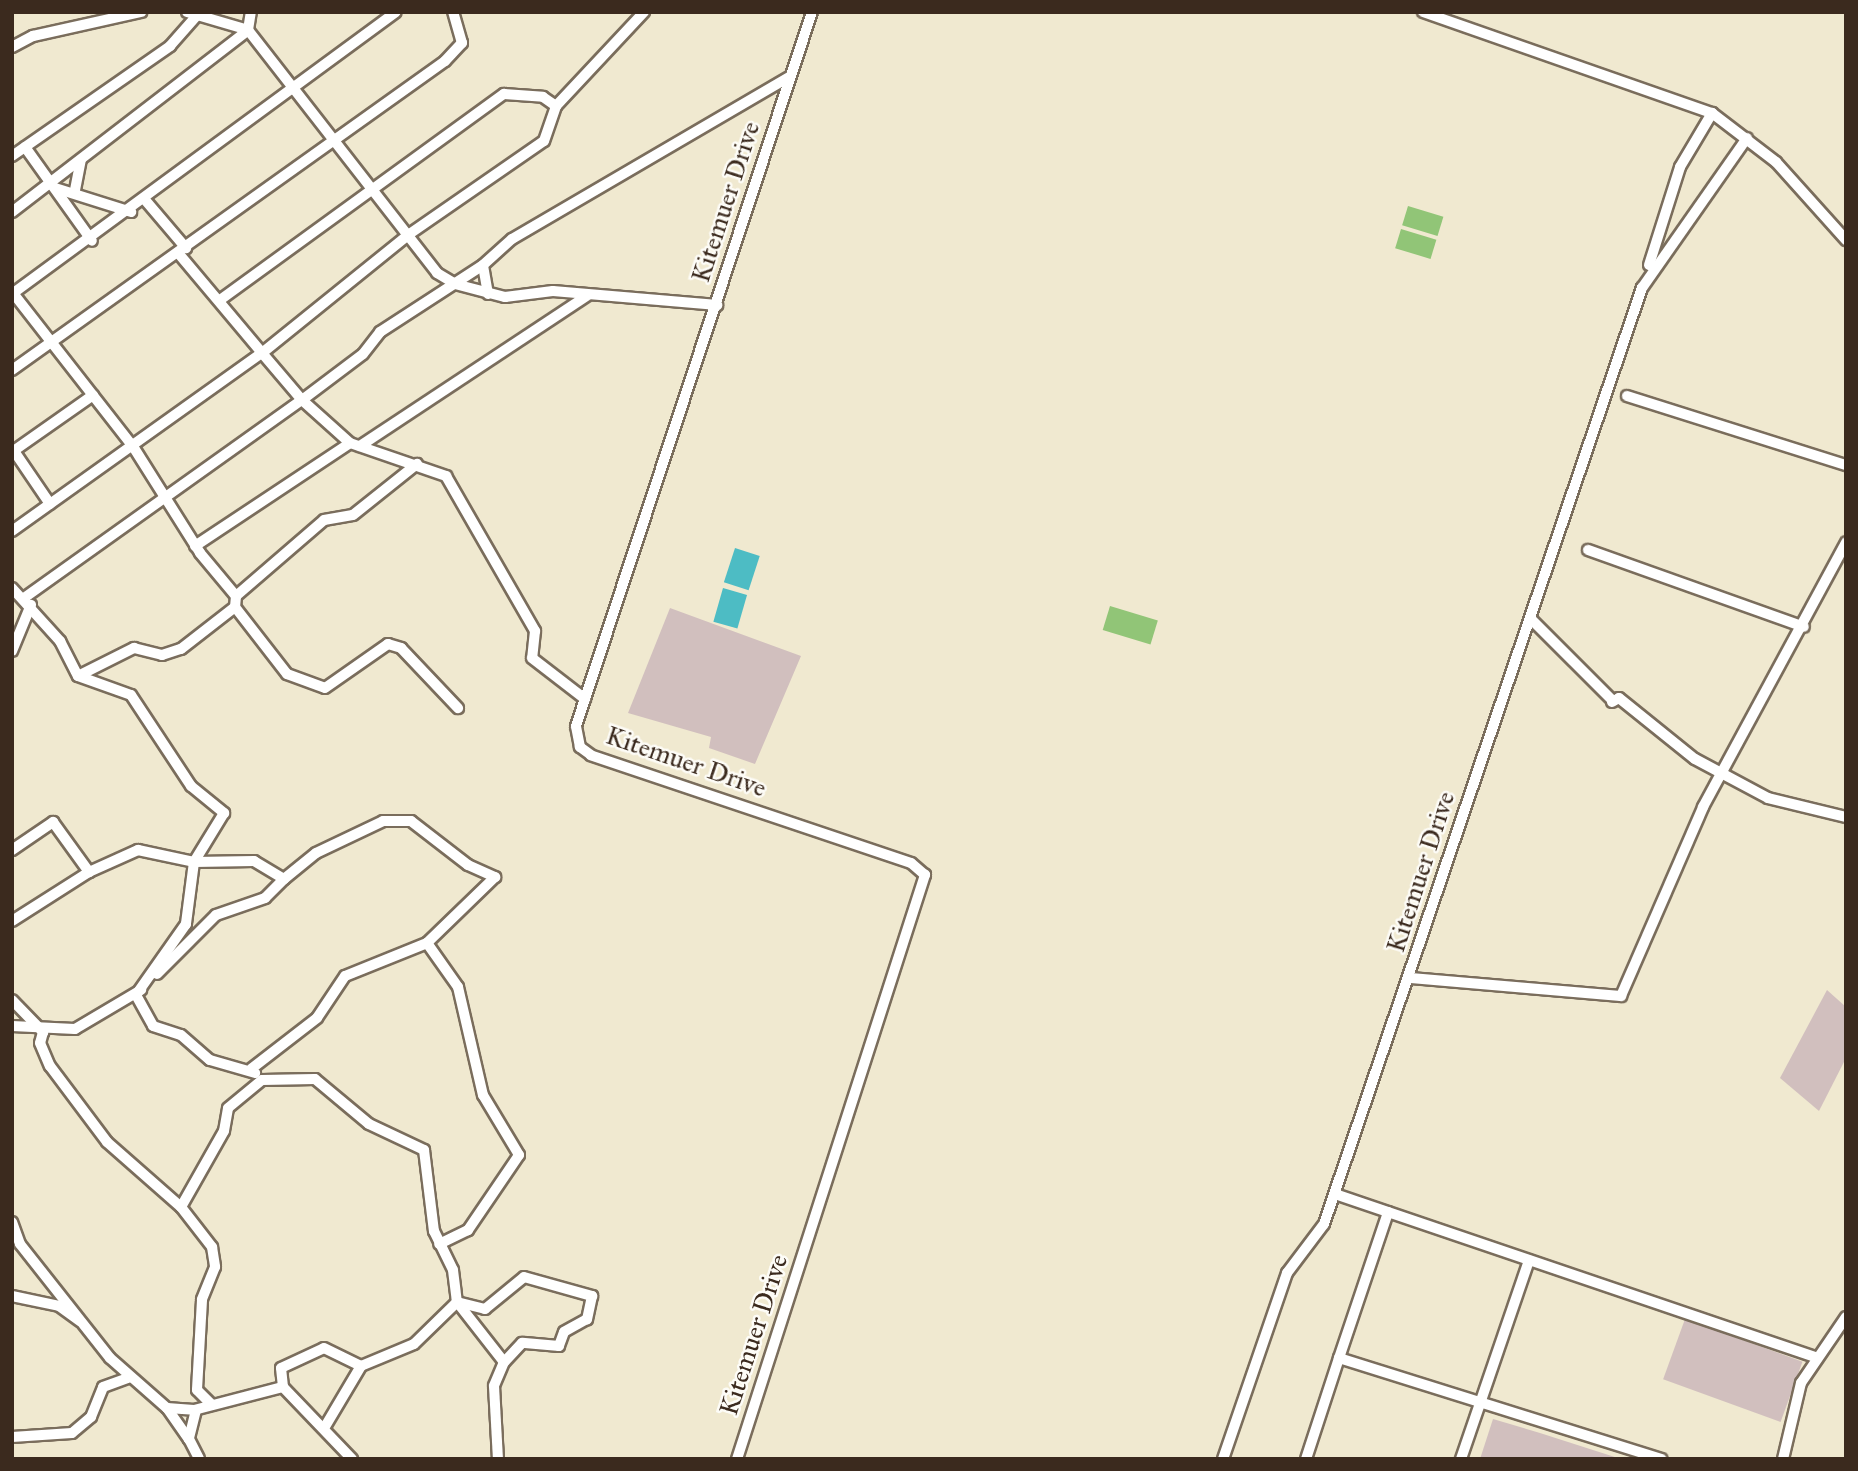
<!DOCTYPE html>
<html>
<head>
<meta charset="utf-8">
<style>
	body { margin:0 }
	#map { position:relative; width:1858px; height:1471px; overflow:hidden; background:#f0e9d0; font-family:"IM FELL Great Primer",serif }
	div>[style] { position:absolute }
	.industrial>* { inset:0; background:#d1bfbe; transform-origin:0 0 }
	.green>* { inset:0; background:#91c577; transform-origin:0 0 }
	.water>* { inset:0; background:#4dbcc4; transform-origin:0 0 }
	.roads { filter:drop-shadow(2px 0 #7a6d5c) drop-shadow(-2px 0 #7a6d5c) drop-shadow(0 2px #7a6d5c) drop-shadow(0 -2px #7a6d5c) }
	.minor>* { height:10px; margin:-5px; padding:0 5px; transform-origin:5px; border-radius:5px; background:#fff }
	span { translate:-50% -50%; white-space:nowrap; text-align:center; line-height:1.15; -webkit-text-stroke:5px #fdfcf7; paint-order:stroke }
	.street-label { font-size:26px; color:#3b2a1e }
	.frame { position:absolute; inset:0; border:14px solid #3b2a1e; pointer-events:none }
</style>
</head>
<body>
<div id="map">
	<div class="industrial">
		<i style="clip-path:polygon(670px 608px,801px 656px,755px 764px,709px 748px,711px 737px,628px 713px)"></i>
		<i style="clip-path:polygon(1827px 990px,1846px 1007px,1846px 1058px,1819px 1111px,1780px 1078px)"></i>
		<i style="left:1685px;top:1319px;width:125px;height:64px;rotate:20deg"></i>
		<i style="clip-path:polygon(1493px 1419px,1540px 1433px,1621px 1459px,1480px 1459px)"></i>
	</div>
	<div class="green">
		<i style="left:1408px;top:206px;width:37px;height:20px;rotate:17deg"></i>
		<i style="left:1401px;top:229px;width:37px;height:20px;rotate:17deg"></i>
		<i style="left:1110px;top:606px;width:50px;height:25px;rotate:17deg"></i>
	</div>
	<div class="water">
		<i style="left:735px;top:548px;width:26px;height:36px;rotate:18deg"></i>
		<i style="left:723px;top:588px;width:25px;height:35px;rotate:16deg"></i>
	</div>
	<div class="roads">
		<div class="minor">
			<i style="left:187px;top:12px;width:64px;rotate:16.4deg"></i>
			<i style="left:248px;top:30px;width:308px;rotate:52.1deg"></i>
			<i style="left:437px;top:273px;width:21px;rotate:31deg"></i>
			<i style="left:455px;top:284px;width:52px;rotate:14.6deg"></i>
			<i style="left:505px;top:297px;width:48px;rotate:-7.1deg"></i>
			<i style="left:553px;top:291px;width:165px;rotate:4.9deg"></i>
			<i style="left:1423px;top:12px;width:306px;rotate:19.3deg"></i>
			<i style="left:1712px;top:113px;width:81px;rotate:37.4deg"></i>
			<i style="left:1776px;top:162px;width:105px;rotate:48.1deg"></i>
			<i style="left:12px;top:47px;width:24px;rotate:-28deg"></i>
			<i style="left:33px;top:36px;width:111px;rotate:-12.5deg"></i>
			<i style="left:25px;top:147px;width:115px;rotate:54.5deg"></i>
			<i style="left:12px;top:156px;width:193px;rotate:-34.8deg"></i>
			<i style="left:170px;top:46px;width:45px;rotate:-48.6deg"></i>
			<i style="left:55px;top:188px;width:80px;rotate:17.5deg"></i>
			<i style="left:75px;top:190px;width:31px;rotate:-79deg"></i>
			<i style="left:146px;top:201px;width:62px;rotate:49.6deg"></i>
			<i style="left:12px;top:212px;width:298px;rotate:-37.6deg"></i>
			<i style="left:248px;top:30px;width:18px;rotate:-81deg"></i>
			<i style="left:179px;top:254px;width:129px;rotate:50deg"></i>
			<i style="left:262px;top:353px;width:188px;rotate:-38.9deg"></i>
			<i style="left:408px;top:235px;width:165px;rotate:-34.7deg"></i>
			<i style="left:544px;top:141px;width:37px;rotate:-71deg"></i>
			<i style="left:1649px;top:265px;width:103px;rotate:-72.4deg"></i>
			<i style="left:1680px;top:167px;width:63px;rotate:-59.3deg"></i>
			<i style="left:13px;top:293px;width:197px;rotate:52deg"></i>
			<i style="left:134px;top:448px;width:124px;rotate:57.8deg"></i>
			<i style="left:200px;top:553px;width:56px;rotate:50.1deg"></i>
			<i style="left:236px;top:596px;width:11px;rotate:95deg"></i>
			<i style="left:235px;top:607px;width:85px;rotate:52.2deg"></i>
			<i style="left:287px;top:674px;width:40px;rotate:20.2deg"></i>
			<i style="left:325px;top:688px;width:77px;rotate:-34.9deg"></i>
			<i style="left:388px;top:644px;width:14px;rotate:17deg"></i>
			<i style="left:401px;top:648px;width:83px;rotate:46.5deg"></i>
			<i style="left:12px;top:294px;width:476px;rotate:-36.3deg"></i>
			<i style="left:488px;top:294px;width:29px;rotate:-100deg"></i>
			<i style="left:483px;top:265px;width:39px;rotate:-42deg"></i>
			<i style="left:512px;top:239px;width:321px;rotate:-30.3deg"></i>
			<i style="left:220px;top:300px;width:351px;rotate:-36deg"></i>
			<i style="left:504px;top:94px;width:39px;rotate:4deg"></i>
			<i style="left:543px;top:97px;width:16px;rotate:35deg"></i>
			<i style="left:556px;top:106px;width:129px;rotate:-46.9deg"></i>
			<i style="left:12px;top:370px;width:532px;rotate:-35.51deg"></i>
			<i style="left:445px;top:61px;width:25px;rotate:-47deg"></i>
			<i style="left:462px;top:43px;width:32px;rotate:-106deg"></i>
			<i style="left:1627px;top:396px;width:230px;rotate:17.5deg"></i>
			<i style="left:360px;top:446px;width:272px;rotate:-33.5deg"></i>
			<i style="left:14px;top:451px;width:64px;rotate:55.8deg"></i>
			<i style="left:12px;top:452px;width:99px;rotate:-35.1deg"></i>
			<i style="left:12px;top:531px;width:307px;rotate:-35.5deg"></i>
			<i style="left:262px;top:353px;width:62px;rotate:49.6deg"></i>
			<i style="left:302px;top:400px;width:76px;rotate:-37deg"></i>
			<i style="left:363px;top:354px;width:28px;rotate:-52deg"></i>
			<i style="left:380px;top:332px;width:123px;rotate:-33deg"></i>
			<i style="left:195px;top:546px;width:186px;rotate:-33.6deg"></i>
			<i style="left:1588px;top:550px;width:229px;rotate:19.6deg"></i>
			<i style="left:12px;top:588px;width:72px;rotate:47.8deg"></i>
			<i style="left:60px;top:641px;width:39px;rotate:63deg"></i>
			<i style="left:78px;top:676px;width:56px;rotate:19.7deg"></i>
			<i style="left:131px;top:695px;width:109px;rotate:56.6deg"></i>
			<i style="left:191px;top:786px;width:43px;rotate:39.3deg"></i>
			<i style="left:224px;top:813px;width:57px;rotate:121.5deg"></i>
			<i style="left:194px;top:862px;width:63px;rotate:97.4deg"></i>
			<i style="left:186px;top:924px;width:87px;rotate:125.2deg"></i>
			<i style="left:236px;top:596px;width:116px;rotate:-40.8deg"></i>
			<i style="left:324px;top:520px;width:29px;rotate:-10deg"></i>
			<i style="left:353px;top:515px;width:82px;rotate:-38.6deg"></i>
			<i style="left:24px;top:598px;width:341px;rotate:-35.5deg"></i>
			<i style="left:302px;top:400px;width:64px;rotate:41.9deg"></i>
			<i style="left:350px;top:443px;width:102px;rotate:19deg"></i>
			<i style="left:446px;top:476px;width:179px;rotate:60.1deg"></i>
			<i style="left:535px;top:631px;width:27px;rotate:96deg"></i>
			<i style="left:532px;top:658px;width:67px;rotate:37.7deg"></i>
			<i style="left:1531px;top:619px;width:116px;rotate:45deg"></i>
			<i style="left:12px;top:651px;width:50px;rotate:-67.6deg"></i>
			<i style="left:78px;top:676px;width:63px;rotate:-26.6deg"></i>
			<i style="left:134px;top:648px;width:29px;rotate:14deg"></i>
			<i style="left:162px;top:655px;width:20px;rotate:-18deg"></i>
			<i style="left:181px;top:649px;width:68px;rotate:-37.9deg"></i>
			<i style="left:1612px;top:702px;width:8px;rotate:-30deg"></i>
			<i style="left:1619px;top:698px;width:97px;rotate:38.8deg"></i>
			<i style="left:1695px;top:759px;width:83px;rotate:28.1deg"></i>
			<i style="left:1768px;top:798px;width:80px;rotate:13.7deg"></i>
			<i style="left:12px;top:850px;width:50px;rotate:-34.3deg"></i>
			<i style="left:53px;top:822px;width:62px;rotate:54.2deg"></i>
			<i style="left:89px;top:872px;width:54px;rotate:-24.2deg"></i>
			<i style="left:138px;top:850px;width:57px;rotate:12.1deg"></i>
			<i style="left:194px;top:862px;width:60px;rotate:-1deg"></i>
			<i style="left:254px;top:861px;width:35px;rotate:31deg"></i>
			<i style="left:284px;top:879px;width:41px;rotate:-39.1deg"></i>
			<i style="left:316px;top:853px;width:74px;rotate:-25.5deg"></i>
			<i style="left:383px;top:821px;width:28px"></i>
			<i style="left:411px;top:821px;width:72px;rotate:37.7deg"></i>
			<i style="left:468px;top:865px;width:30px;rotate:24deg"></i>
			<i style="left:495px;top:877px;width:95px;rotate:135.9deg"></i>
			<i style="left:427px;top:943px;width:88px;rotate:158.1deg"></i>
			<i style="left:345px;top:976px;width:50px;rotate:123.7deg"></i>
			<i style="left:317px;top:1018px;width:83px;rotate:142.3deg"></i>
			<i style="left:12px;top:921px;width:91px;rotate:-32.5deg"></i>
			<i style="left:427px;top:943px;width:54px;rotate:54.8deg"></i>
			<i style="left:458px;top:987px;width:111px;rotate:77deg"></i>
			<i style="left:483px;top:1095px;width:70px;rotate:59deg"></i>
			<i style="left:519px;top:1155px;width:91px;rotate:124.2deg"></i>
			<i style="left:468px;top:1230px;width:32px;rotate:154deg"></i>
			<i style="left:157px;top:974px;width:83px;rotate:-45deg"></i>
			<i style="left:216px;top:915px;width:52px;rotate:-19.1deg"></i>
			<i style="left:265px;top:898px;width:27px;rotate:-45deg"></i>
			<i style="left:1410px;top:978px;width:212px;rotate:4.9deg"></i>
			<i style="left:1621px;top:996px;width:206px;rotate:-66.5deg"></i>
			<i style="left:1703px;top:807px;width:301px;rotate:-61.6deg"></i>
			<i style="left:136px;top:995px;width:35px;rotate:61deg"></i>
			<i style="left:153px;top:1026px;width:29px;rotate:18deg"></i>
			<i style="left:181px;top:1035px;width:38px;rotate:41deg"></i>
			<i style="left:210px;top:1060px;width:47px;rotate:16.1deg"></i>
			<i style="left:12px;top:1000px;width:45px;rotate:45.9deg"></i>
			<i style="left:43px;top:1032px;width:11px;rotate:105deg"></i>
			<i style="left:40px;top:1043px;width:25px;rotate:67deg"></i>
			<i style="left:50px;top:1066px;width:95px;rotate:53.1deg"></i>
			<i style="left:107px;top:1142px;width:98px;rotate:41.3deg"></i>
			<i style="left:181px;top:1207px;width:51px;rotate:52.2deg"></i>
			<i style="left:212px;top:1247px;width:20px;rotate:81deg"></i>
			<i style="left:215px;top:1267px;width:35px;rotate:112deg"></i>
			<i style="left:202px;top:1300px;width:90px;rotate:93.2deg"></i>
			<i style="left:197px;top:1390px;width:20px;rotate:45deg"></i>
			<i style="left:12px;top:1026px;width:63px;rotate:2.7deg"></i>
			<i style="left:75px;top:1029px;width:77px;rotate:-30.6deg"></i>
			<i style="left:1335px;top:1194px;width:507px;rotate:18.76deg"></i>
			<i style="left:181px;top:1207px;width:87px;rotate:-60.5deg"></i>
			<i style="left:224px;top:1131px;width:23px;rotate:-80deg"></i>
			<i style="left:228px;top:1108px;width:44px;rotate:-39.5deg"></i>
			<i style="left:262px;top:1080px;width:53px;rotate:-1.1deg"></i>
			<i style="left:315px;top:1079px;width:70px;rotate:39.8deg"></i>
			<i style="left:369px;top:1124px;width:61px;rotate:25.3deg"></i>
			<i style="left:424px;top:1150px;width:82px;rotate:83deg"></i>
			<i style="left:434px;top:1231px;width:43px;rotate:64deg"></i>
			<i style="left:453px;top:1270px;width:32px;rotate:83deg"></i>
			<i style="left:457px;top:1302px;width:76px;rotate:51.9deg"></i>
			<i style="left:12px;top:1222px;width:23px;rotate:70deg"></i>
			<i style="left:20px;top:1244px;width:145px;rotate:51.7deg"></i>
			<i style="left:110px;top:1358px;width:76px;rotate:41.3deg"></i>
			<i style="left:167px;top:1408px;width:27px;rotate:4deg"></i>
			<i style="left:194px;top:1410px;width:92px;rotate:-14.5deg"></i>
			<i style="left:283px;top:1387px;width:100px;rotate:46.2deg"></i>
			<i style="left:12px;top:1296px;width:48px;rotate:12deg"></i>
			<i style="left:59px;top:1306px;width:26px;rotate:36deg"></i>
			<i style="left:1339px;top:1358px;width:154px;rotate:-71.4deg"></i>
			<i style="left:283px;top:1387px;width:19px;rotate:-96deg"></i>
			<i style="left:281px;top:1368px;width:47px;rotate:-24.9deg"></i>
			<i style="left:324px;top:1348px;width:41px;rotate:25.9deg"></i>
			<i style="left:167px;top:1408px;width:38px;rotate:55deg"></i>
			<i style="left:196px;top:1410px;width:30px;rotate:104deg"></i>
			<i style="left:189px;top:1439px;width:22px;rotate:63deg"></i>
			<i style="left:326px;top:1425px;width:69px;rotate:-59.3deg"></i>
			<i style="left:361px;top:1366px;width:57px;rotate:-22.5deg"></i>
			<i style="left:414px;top:1344px;width:60px;rotate:-44.3deg"></i>
			<i style="left:457px;top:1302px;width:29px;rotate:14deg"></i>
			<i style="left:485px;top:1309px;width:50px;rotate:-39.4deg"></i>
			<i style="left:524px;top:1277px;width:71px;rotate:15.6deg"></i>
			<i style="left:592px;top:1296px;width:24px;rotate:102deg"></i>
			<i style="left:587px;top:1319px;width:26px;rotate:151deg"></i>
			<i style="left:564px;top:1332px;width:15px;rotate:110deg"></i>
			<i style="left:559px;top:1346px;width:37px;rotate:-175deg"></i>
			<i style="left:522px;top:1343px;width:26px;rotate:133deg"></i>
			<i style="left:504px;top:1362px;width:26px;rotate:113deg"></i>
			<i style="left:494px;top:1386px;width:73px;rotate:86.9deg"></i>
			<i style="left:12px;top:1437px;width:60px;rotate:-3.8deg"></i>
			<i style="left:72px;top:1433px;width:25px;rotate:-40deg"></i>
			<i style="left:91px;top:1417px;width:32px;rotate:-68deg"></i>
			<i style="left:103px;top:1387px;width:29px;rotate:-20deg"></i>
			<i style="left:737px;top:1459px;width:614px;rotate:-72.16deg"></i>
			<i style="left:925px;top:875px;width:18px;rotate:-139deg"></i>
			<i style="left:911px;top:863px;width:338px;rotate:-161.4deg"></i>
			<i style="left:591px;top:755px;width:14px;rotate:-144deg"></i>
			<i style="left:580px;top:747px;width:21px;rotate:-101deg"></i>
			<i style="left:576px;top:726px;width:752px;rotate:-71.71deg"></i>
			<i style="left:1223px;top:1459px;width:197px;rotate:-71deg"></i>
			<i style="left:1287px;top:1273px;width:61px;rotate:-52.9deg"></i>
			<i style="left:1324px;top:1224px;width:989px;rotate:-71.24deg"></i>
			<i style="left:1642px;top:288px;width:183px;rotate:-55deg"></i>
			<i style="left:1306px;top:1459px;width:106px;rotate:-71.9deg"></i>
			<i style="left:1339px;top:1358px;width:338px;rotate:17.4deg"></i>
			<i style="left:1461px;top:1459px;width:210px;rotate:-71.1deg"></i>
			<i style="left:1783px;top:1459px;width:78px;rotate:-76.7deg"></i>
			<i style="left:1801px;top:1383px;width:80px;rotate:-55.7deg"></i>
		</div>
	</div>
	<div class="street-label">
		<span style="left:726px;top:202px;rotate:-72deg">Kitemuer Drive</span>
		<span style="left:686px;top:762px;rotate:19deg">Kitemuer Drive</span>
		<span style="left:1421px;top:872px;rotate:-72deg">Kitemuer Drive</span>
		<span style="left:754px;top:1335px;rotate:-72deg">Kitemuer Drive</span>
	</div>
	<div class="frame"></div>
</div>
</body>
</html>
